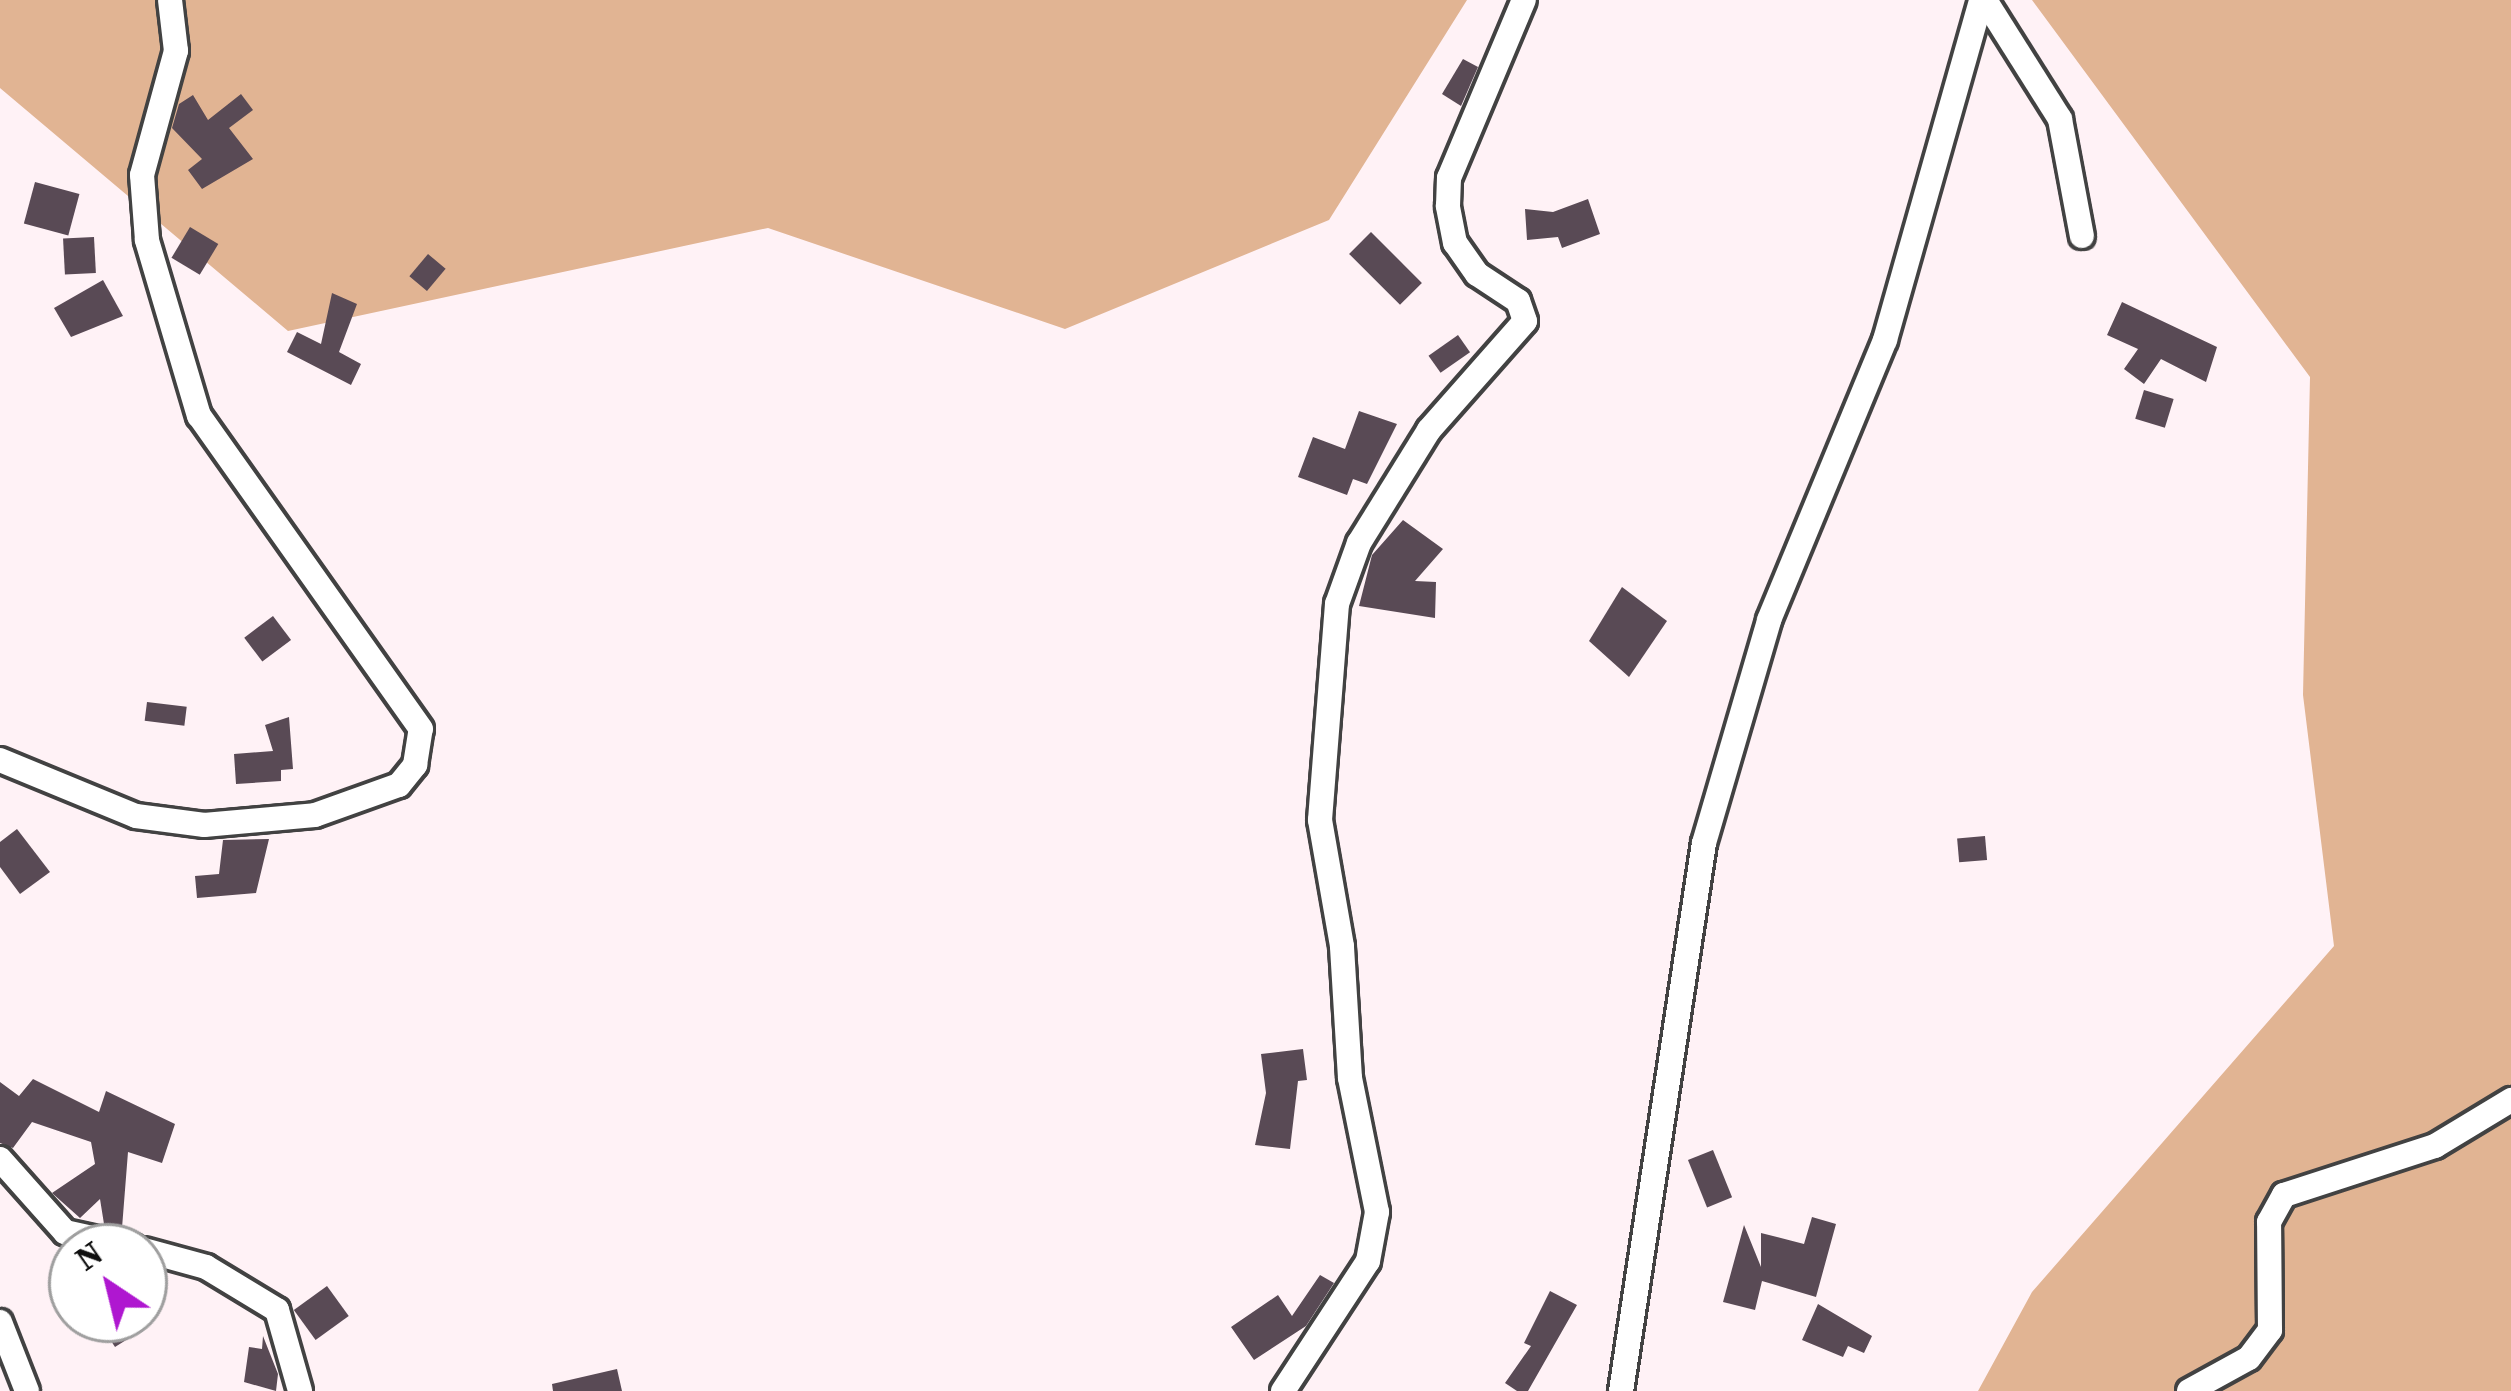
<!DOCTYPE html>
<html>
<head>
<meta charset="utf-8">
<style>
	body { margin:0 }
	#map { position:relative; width:2511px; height:1391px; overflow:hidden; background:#fff2f6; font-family:"Source Serif 4",serif }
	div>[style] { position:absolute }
	.forest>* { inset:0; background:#e1b493 }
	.building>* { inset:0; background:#594a55; transform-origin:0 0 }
	.roads { filter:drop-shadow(3px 0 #424242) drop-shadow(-3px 0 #424242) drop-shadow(0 3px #424242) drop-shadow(0 -3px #424242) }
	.minor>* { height:24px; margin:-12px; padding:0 12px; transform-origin:12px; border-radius:12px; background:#fff }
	span { translate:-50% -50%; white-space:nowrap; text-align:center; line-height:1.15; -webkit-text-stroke:12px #fff; paint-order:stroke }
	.north { position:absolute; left:48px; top:1223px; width:120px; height:120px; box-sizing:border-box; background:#fff; border:3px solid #9f9f9f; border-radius:50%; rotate:325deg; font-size:33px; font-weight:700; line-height:48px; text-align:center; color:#0f0f0f }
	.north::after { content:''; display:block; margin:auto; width:42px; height:54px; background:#af17d0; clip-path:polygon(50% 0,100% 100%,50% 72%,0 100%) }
</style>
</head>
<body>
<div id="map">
	<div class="forest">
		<i style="clip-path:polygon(0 0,1467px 0,1329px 220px,1065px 329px,768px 228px,288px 331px,0 88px)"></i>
		<i style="clip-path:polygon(2032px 0,2511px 0,2511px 1391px,1978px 1391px,2032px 1292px,2334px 946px,2303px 695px,2310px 377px)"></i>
	</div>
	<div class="building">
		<i style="clip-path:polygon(1463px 59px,1478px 67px,1461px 106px,1442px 94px)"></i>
		<i style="clip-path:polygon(241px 94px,253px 110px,229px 128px,253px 159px,202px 189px,188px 170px,202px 159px,172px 128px,179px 104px,193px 95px,208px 120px)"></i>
		<i style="left:35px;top:182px;width:46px;height:43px;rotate:15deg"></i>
		<i style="clip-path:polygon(1588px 199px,1600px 234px,1562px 248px,1558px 237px,1527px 240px,1525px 209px,1553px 212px)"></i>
		<i style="left:190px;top:227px;width:33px;height:36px;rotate:31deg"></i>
		<i style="left:1371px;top:232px;width:72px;height:31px;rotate:45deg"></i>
		<i style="left:94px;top:237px;width:36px;height:31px;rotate:87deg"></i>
		<i style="left:428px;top:254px;width:23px;height:29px;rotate:40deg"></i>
		<i style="clip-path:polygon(103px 280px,123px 316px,71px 337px,54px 308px)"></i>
		<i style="clip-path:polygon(332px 293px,357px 304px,339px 352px,361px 364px,351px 385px,287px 352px,297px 332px,321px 344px)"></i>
		<i style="clip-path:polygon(2122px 302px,2217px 347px,2206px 382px,2161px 359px,2144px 384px,2124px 369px,2138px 349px,2107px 335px)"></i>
		<i style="left:1458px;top:335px;width:21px;height:36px;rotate:55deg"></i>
		<i style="left:2144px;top:390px;width:31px;height:30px;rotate:17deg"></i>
		<i style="clip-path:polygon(1359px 411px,1397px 424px,1367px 484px,1353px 479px,1347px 495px,1298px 477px,1313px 437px,1345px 449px)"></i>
		<i style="clip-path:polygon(1403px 520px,1443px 549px,1415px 581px,1436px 582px,1435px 618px,1359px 606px,1372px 555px)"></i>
		<i style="clip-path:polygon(1622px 587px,1667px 621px,1629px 677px,1589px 641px)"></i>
		<i style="left:273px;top:616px;width:30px;height:36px;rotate:53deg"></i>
		<i style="left:147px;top:702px;width:40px;height:19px;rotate:7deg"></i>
		<i style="clip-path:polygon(289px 717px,293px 769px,281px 770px,281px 781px,236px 784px,234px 754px,273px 751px,265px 725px)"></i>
		<i style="clip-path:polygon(17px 829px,50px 872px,20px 894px,0 867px,0 842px)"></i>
		<i style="left:1985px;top:836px;width:24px;height:28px;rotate:85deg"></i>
		<i style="clip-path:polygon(269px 839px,256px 893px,197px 898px,195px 876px,219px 874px,223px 840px)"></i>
		<i style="clip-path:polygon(1303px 1049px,1307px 1080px,1298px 1081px,1290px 1149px,1255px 1145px,1266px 1093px,1261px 1054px)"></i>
		<i style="clip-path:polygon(33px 1079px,99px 1112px,106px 1091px,175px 1124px,162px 1163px,128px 1152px,122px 1228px,104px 1224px,100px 1199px,80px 1218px,52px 1193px,95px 1164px,91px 1142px,32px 1122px,13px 1148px,0 1143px,0 1082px,19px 1096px)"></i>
		<i style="left:1713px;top:1150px;width:51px;height:27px;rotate:68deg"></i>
		<i style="clip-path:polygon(1812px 1217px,1836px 1224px,1816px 1297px,1762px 1281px,1755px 1310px,1723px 1302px,1744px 1225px,1761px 1267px,1761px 1233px,1804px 1244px)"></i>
		<i style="clip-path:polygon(1320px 1275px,1334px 1283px,1306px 1326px,1254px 1360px,1231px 1327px,1278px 1295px,1292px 1316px)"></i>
		<i style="left:327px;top:1286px;width:37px;height:41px;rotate:54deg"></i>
		<i style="clip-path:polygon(1550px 1291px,1577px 1305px,1528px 1391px,1517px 1391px,1505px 1383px,1531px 1346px,1524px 1343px)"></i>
		<i style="clip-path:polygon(1818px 1304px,1872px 1336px,1864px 1353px,1848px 1346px,1843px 1357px,1802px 1340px)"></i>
		<i style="clip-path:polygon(97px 1319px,135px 1319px,142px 1330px,115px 1347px)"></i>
		<i style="clip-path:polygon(263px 1336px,278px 1374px,276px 1391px,244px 1382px,249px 1347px,262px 1349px)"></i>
		<i style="clip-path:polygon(617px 1369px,622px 1391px,553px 1391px,552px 1384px)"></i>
	</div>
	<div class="roads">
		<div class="minor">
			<i style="left:1985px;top:0;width:141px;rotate:57.8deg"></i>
			<i style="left:2060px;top:119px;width:119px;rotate:79.4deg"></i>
			<i style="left:0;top:760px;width:147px;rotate:22.4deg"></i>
			<i style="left:136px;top:816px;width:69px;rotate:7.5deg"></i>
			<i style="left:204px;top:825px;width:111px;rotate:-5.1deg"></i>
			<i style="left:315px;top:815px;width:89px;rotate:-19.7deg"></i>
			<i style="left:399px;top:785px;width:26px;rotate:-51deg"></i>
			<i style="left:415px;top:765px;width:36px;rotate:-81deg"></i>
			<i style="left:421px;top:729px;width:384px;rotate:-125.3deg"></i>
			<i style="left:199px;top:416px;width:184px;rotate:-106.5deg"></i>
			<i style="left:147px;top:240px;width:65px;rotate:-94.4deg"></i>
			<i style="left:142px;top:175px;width:129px;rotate:-74.7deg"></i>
			<i style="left:176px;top:51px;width:51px;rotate:-96.7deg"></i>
			<i style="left:0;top:1159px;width:98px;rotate:48.3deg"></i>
			<i style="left:65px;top:1232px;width:70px;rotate:12.4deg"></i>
			<i style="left:144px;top:1250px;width:64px;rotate:15.3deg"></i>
			<i style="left:206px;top:1267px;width:83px;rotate:31.2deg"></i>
			<i style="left:277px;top:1310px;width:84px;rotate:74.1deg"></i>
			<i style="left:0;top:1322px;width:74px;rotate:68.6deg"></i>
			<i style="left:1283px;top:1391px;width:155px;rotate:-56.8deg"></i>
			<i style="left:1368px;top:1261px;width:50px;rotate:-79.6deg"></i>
			<i style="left:1377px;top:1212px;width:137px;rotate:-101.4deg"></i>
			<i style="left:1350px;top:1078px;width:132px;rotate:-93.5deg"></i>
			<i style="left:1342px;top:946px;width:128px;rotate:-99.9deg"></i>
			<i style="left:1320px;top:820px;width:217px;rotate:-85.5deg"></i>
			<i style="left:1337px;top:604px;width:65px;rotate:-70.2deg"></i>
			<i style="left:1359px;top:543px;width:133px;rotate:-58.2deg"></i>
			<i style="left:1429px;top:430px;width:145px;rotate:-48.6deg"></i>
			<i style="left:1525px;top:321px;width:21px;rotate:-109deg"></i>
			<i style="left:1518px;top:301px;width:49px;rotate:-146.6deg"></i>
			<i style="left:1477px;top:274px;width:38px;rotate:-125deg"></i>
			<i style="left:1455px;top:243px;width:38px;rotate:-101deg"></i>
			<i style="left:1448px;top:206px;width:28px;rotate:-88deg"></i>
			<i style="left:1449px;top:178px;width:193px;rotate:-67.2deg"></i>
			<i style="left:1621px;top:1391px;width:554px;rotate:-81.39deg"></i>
			<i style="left:1704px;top:843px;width:232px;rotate:-73.7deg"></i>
			<i style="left:1769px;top:620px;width:303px;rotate:-67.5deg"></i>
			<i style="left:1885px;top:340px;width:353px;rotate:-74.2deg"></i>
			<i style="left:2189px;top:1391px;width:68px;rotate:-28.8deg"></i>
			<i style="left:2249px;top:1358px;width:35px;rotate:-53deg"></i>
			<i style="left:2270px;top:1330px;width:108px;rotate:-90.5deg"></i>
			<i style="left:2269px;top:1222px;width:31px;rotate:-61deg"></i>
			<i style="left:2284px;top:1195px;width:159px;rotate:-18deg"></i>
			<i style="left:2435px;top:1146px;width:89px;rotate:-31.2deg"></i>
		</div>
	</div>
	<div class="north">N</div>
</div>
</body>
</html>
